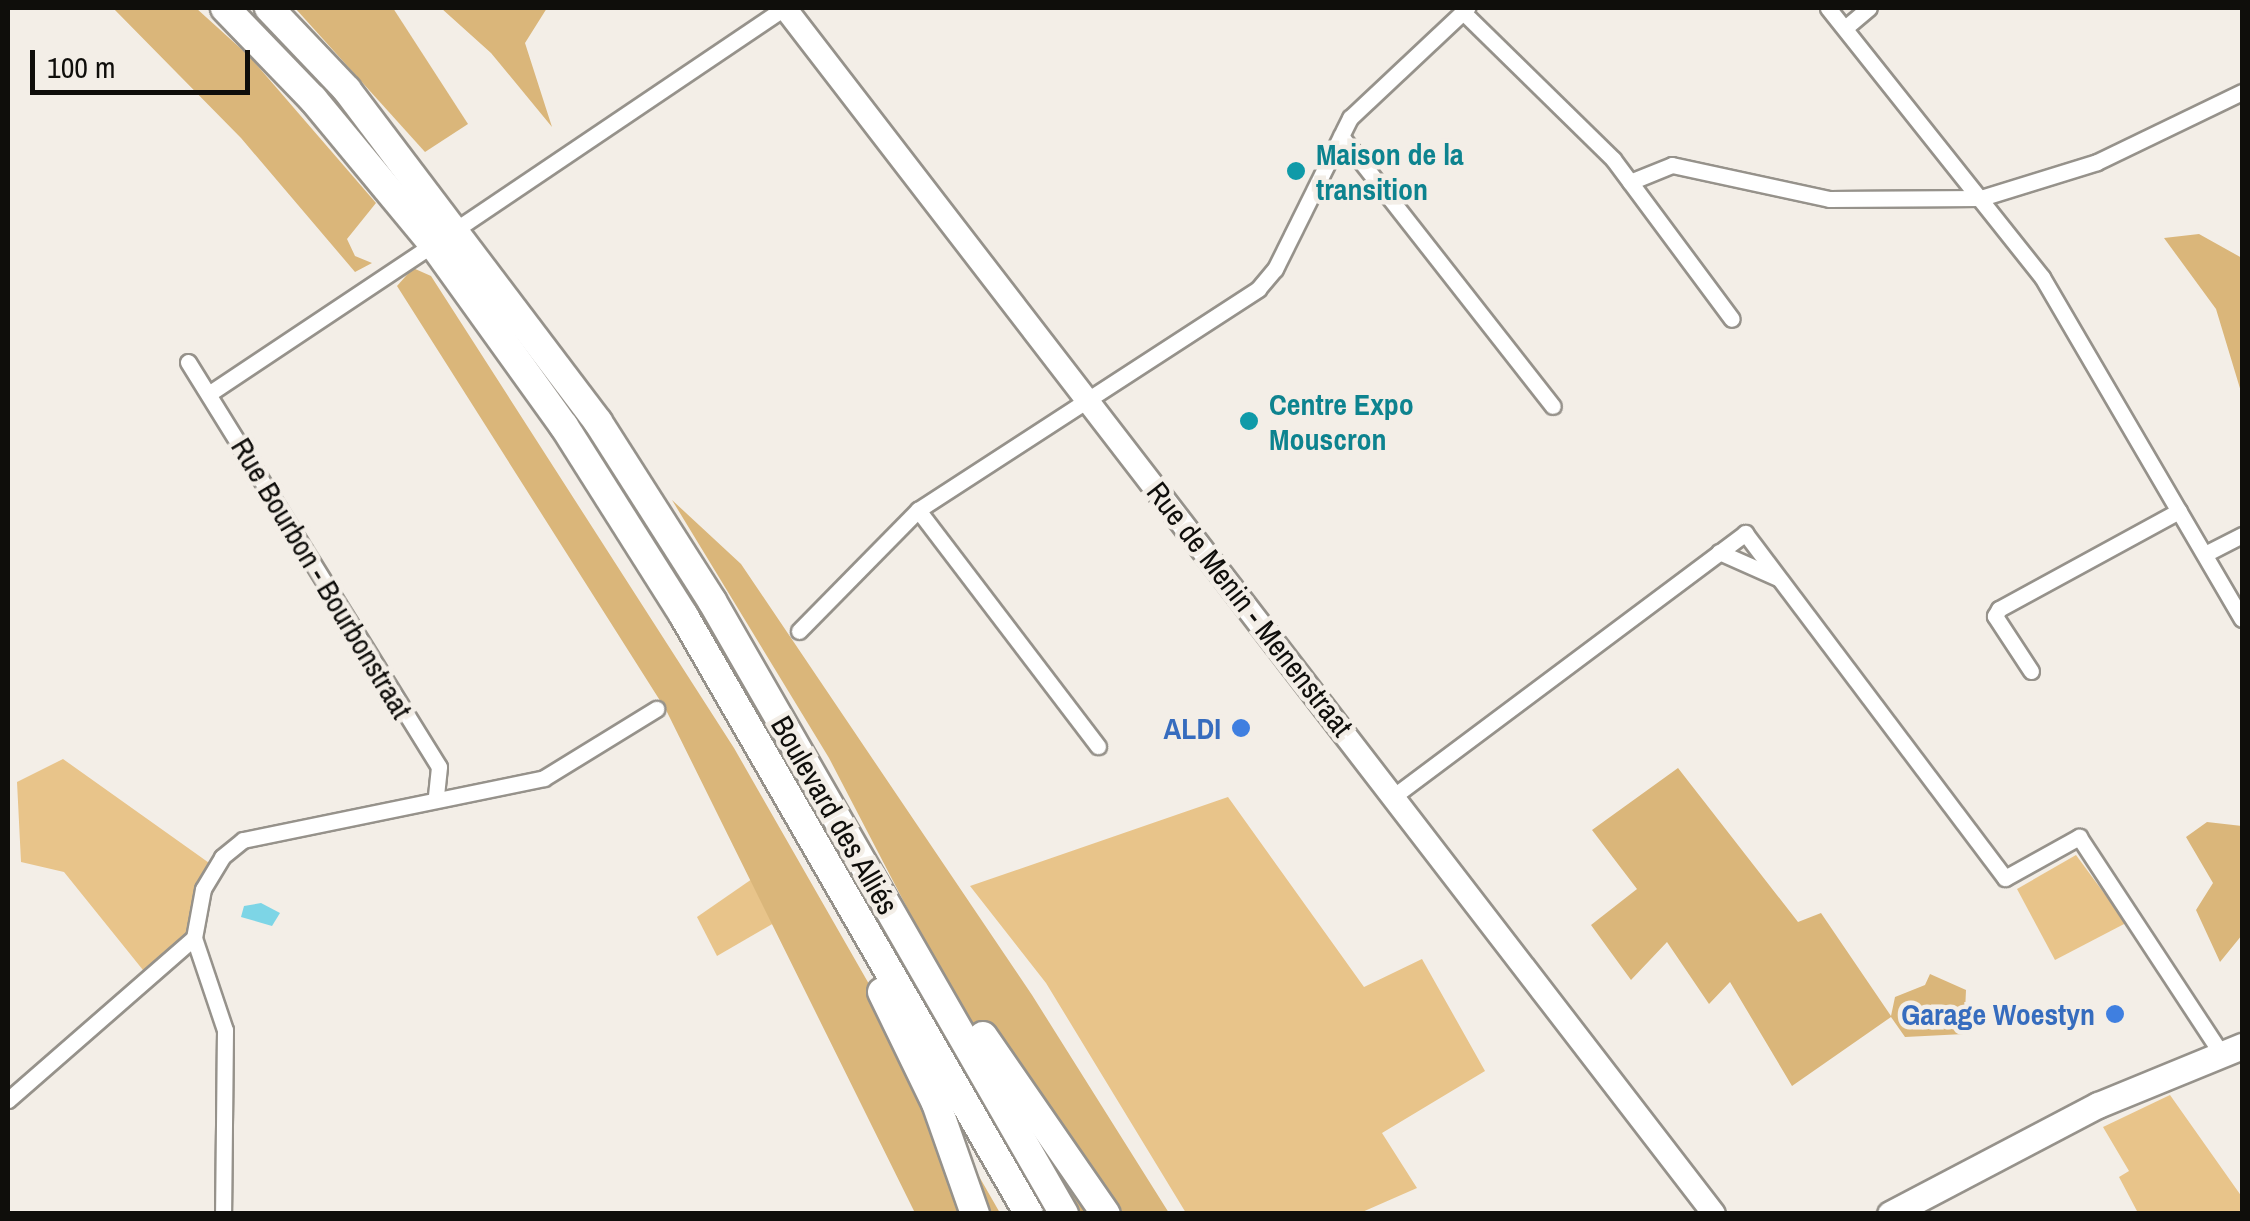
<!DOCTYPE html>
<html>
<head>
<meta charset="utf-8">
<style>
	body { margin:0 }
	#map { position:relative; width:2250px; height:1221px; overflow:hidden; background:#f3eee7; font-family:"Archivo Narrow",sans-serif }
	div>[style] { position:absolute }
	.green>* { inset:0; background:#e8c48a }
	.forest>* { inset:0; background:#dab67a }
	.water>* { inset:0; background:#7dd5e6 }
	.roads { filter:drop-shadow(2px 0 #96928b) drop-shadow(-2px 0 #96928b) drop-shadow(0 2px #96928b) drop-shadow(0 -2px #96928b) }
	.street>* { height:15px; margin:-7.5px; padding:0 7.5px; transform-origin:7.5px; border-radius:7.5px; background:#fff }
	.secondary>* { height:22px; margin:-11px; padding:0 11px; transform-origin:11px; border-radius:11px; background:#fff }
	.primary>* { height:25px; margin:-12.5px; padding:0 12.5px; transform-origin:12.5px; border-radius:12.5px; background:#fff }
	.highway>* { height:28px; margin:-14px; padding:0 14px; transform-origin:14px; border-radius:14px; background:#fff }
	.dots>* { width:28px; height:28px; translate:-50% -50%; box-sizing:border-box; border:5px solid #f3eee7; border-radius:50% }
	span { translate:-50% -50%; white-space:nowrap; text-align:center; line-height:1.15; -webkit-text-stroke:9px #f3eee7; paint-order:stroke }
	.culture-label { font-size:30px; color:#0d838f; font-weight:700 }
	.left { translate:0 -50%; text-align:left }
	.street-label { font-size:30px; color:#0f0e0b }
	.shop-label { font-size:30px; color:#366cbe; font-weight:700 }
	.right { translate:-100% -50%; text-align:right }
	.frame { position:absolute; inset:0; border:10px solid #0f0e0b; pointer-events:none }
	.scale { position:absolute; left:30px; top:50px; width:220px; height:45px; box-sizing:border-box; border:5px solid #0f0e0b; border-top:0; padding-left:12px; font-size:30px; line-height:35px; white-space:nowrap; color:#0f0e0b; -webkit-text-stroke:8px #f3eee7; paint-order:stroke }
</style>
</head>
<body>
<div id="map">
	<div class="green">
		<i style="clip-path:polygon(63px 759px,212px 865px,185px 941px,147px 975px,64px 872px,21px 862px,17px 782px)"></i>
		<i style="clip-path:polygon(1228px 797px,1364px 987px,1422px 959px,1485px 1071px,1382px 1133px,1417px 1188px,1360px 1213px,1186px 1213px,1046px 983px,970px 886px)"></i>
		<i style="clip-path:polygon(2076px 855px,2126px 923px,2055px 960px,2017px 889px)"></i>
		<i style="clip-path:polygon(752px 879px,774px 923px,717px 956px,697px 917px)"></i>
		<i style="clip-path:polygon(2170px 1095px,2242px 1197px,2242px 1213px,2138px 1213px,2119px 1177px,2129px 1171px,2103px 1127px)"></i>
	</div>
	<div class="forest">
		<i style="clip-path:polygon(113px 8px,196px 8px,249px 56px,376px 203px,347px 239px,355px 256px,372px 263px,355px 272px,241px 138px)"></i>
		<i style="clip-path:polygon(295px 8px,393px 8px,468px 124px,425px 152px)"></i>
		<i style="clip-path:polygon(441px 8px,547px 8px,525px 43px,552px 127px,491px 53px)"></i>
		<i style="clip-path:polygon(2199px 234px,2242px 258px,2242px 395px,2216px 309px,2164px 238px)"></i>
		<i style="clip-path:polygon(413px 268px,431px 276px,734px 748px,1000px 1213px,915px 1213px,666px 710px,397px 286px)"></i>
		<i style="clip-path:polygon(672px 500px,741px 564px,1032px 995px,1169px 1213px,1066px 1213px,829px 758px)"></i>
		<i style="clip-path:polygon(1678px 768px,1798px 922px,1821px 913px,1891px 1016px,1895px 997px,1925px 985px,1930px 974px,1966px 990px,1964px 1034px,1905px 1037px,1891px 1017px,1792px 1086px,1730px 982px,1709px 1004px,1667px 942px,1631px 980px,1591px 925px,1637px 889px,1592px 830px)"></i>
		<i style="clip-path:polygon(2207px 822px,2242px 826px,2242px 935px,2220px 962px,2196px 910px,2213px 883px,2186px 837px)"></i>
	</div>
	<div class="water">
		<i style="clip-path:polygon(261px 903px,280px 913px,272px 926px,241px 917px,244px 906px)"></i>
	</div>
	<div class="roads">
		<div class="street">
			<i style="left:1828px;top:8px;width:344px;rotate:51.5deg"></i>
			<i style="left:2042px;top:277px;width:396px;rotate:59.7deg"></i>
			<i style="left:1465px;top:14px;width:207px;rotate:44.4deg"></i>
			<i style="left:1613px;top:159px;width:199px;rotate:53.4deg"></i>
			<i style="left:1845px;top:28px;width:31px;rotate:-40deg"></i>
			<i style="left:1341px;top:136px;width:343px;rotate:51.9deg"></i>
			<i style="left:1630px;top:182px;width:45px;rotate:-22deg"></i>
			<i style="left:1672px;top:165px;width:161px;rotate:12.2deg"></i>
			<i style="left:1829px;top:199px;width:152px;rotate:-0.4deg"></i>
			<i style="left:1981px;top:198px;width:121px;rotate:-17.2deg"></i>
			<i style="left:2097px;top:162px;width:161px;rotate:-25.8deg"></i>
			<i style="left:455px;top:230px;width:397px;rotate:-34deg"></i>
			<i style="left:188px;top:362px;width:476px;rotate:58.2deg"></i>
			<i style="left:439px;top:767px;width:31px;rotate:96deg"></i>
			<i style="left:210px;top:393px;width:268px;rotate:-33.7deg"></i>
			<i style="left:918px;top:510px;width:297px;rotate:52.7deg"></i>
			<i style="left:1719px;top:552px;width:64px;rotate:23.8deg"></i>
			<i style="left:2205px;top:554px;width:42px;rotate:-27.2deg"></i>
			<i style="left:799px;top:631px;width:170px;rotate:-45.5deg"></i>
			<i style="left:918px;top:510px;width:406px;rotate:-33deg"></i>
			<i style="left:1258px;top:289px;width:26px;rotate:-50deg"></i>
			<i style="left:1275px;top:269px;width:169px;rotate:-63.6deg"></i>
			<i style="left:1350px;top:118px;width:161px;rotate:-43.2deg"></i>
			<i style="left:2031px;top:671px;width:66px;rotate:-123.2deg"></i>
			<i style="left:1995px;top:616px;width:8px;rotate:-60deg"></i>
			<i style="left:1999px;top:609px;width:205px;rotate:-28.6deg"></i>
			<i style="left:1394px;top:796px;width:439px;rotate:-36.8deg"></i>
			<i style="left:1745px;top:533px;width:432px;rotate:53deg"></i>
			<i style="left:2005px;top:878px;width:85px;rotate:-29deg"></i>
			<i style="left:2079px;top:837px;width:258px;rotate:56.7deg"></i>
			<i style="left:194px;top:938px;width:97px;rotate:71.4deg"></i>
			<i style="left:225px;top:1030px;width:184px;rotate:90.6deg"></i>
			<i style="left:8px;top:1100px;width:247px;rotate:-41.1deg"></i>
			<i style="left:194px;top:938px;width:50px;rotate:-79.6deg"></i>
			<i style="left:203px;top:889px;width:37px;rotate:-59deg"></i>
			<i style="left:222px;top:857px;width:27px;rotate:-39deg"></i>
			<i style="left:243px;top:840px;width:307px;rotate:-11.6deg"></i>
			<i style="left:544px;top:778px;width:132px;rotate:-31.6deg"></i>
		</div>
		<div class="secondary">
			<i style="left:785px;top:8px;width:1522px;rotate:52.39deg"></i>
		</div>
		<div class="primary">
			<i style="left:1890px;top:1214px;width:235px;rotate:-27.7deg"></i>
			<i style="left:2098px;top:1105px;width:156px;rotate:-22.3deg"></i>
		</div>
		<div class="highway">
			<i style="left:225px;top:8px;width:127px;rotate:46deg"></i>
			<i style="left:313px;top:99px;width:188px;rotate:50.4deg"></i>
			<i style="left:433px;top:244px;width:224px;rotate:54.3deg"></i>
			<i style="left:564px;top:426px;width:225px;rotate:57.7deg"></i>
			<i style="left:684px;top:616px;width:690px;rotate:60.02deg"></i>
			<i style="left:269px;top:8px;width:113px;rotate:46.4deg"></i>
			<i style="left:347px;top:90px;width:416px;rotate:52.9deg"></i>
			<i style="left:598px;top:422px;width:212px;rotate:57.5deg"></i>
			<i style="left:712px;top:601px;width:707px;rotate:60.13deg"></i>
			<i style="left:882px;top:992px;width:123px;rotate:64.1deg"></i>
			<i style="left:936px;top:1103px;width:118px;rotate:70.6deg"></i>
			<i style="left:983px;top:1036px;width:216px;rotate:55.4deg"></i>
		</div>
	</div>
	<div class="dots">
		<i style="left:1296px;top:171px;background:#0f9aa8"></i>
		<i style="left:1249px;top:421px;background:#0f9aa8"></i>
		<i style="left:1241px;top:728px;background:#3f7fe0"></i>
		<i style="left:2115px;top:1014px;background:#3f7fe0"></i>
	</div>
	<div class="culture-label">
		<span class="left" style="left:1316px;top:171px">Maison de la<br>transition</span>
		<span class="left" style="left:1269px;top:421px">Centre Expo<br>Mouscron</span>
	</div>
	<div class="street-label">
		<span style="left:322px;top:578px;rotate:59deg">Rue Bourbon - Bourbonstraat</span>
		<span style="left:1250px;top:609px;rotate:52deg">Rue de Menin - Menenstraat</span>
		<span style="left:835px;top:815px;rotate:60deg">Boulevard des Alliés</span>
	</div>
	<div class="shop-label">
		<span class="right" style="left:1221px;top:728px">ALDI</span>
		<span class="right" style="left:2095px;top:1014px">Garage Woestyn</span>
	</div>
	<div class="frame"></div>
	<div class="scale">100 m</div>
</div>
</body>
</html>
